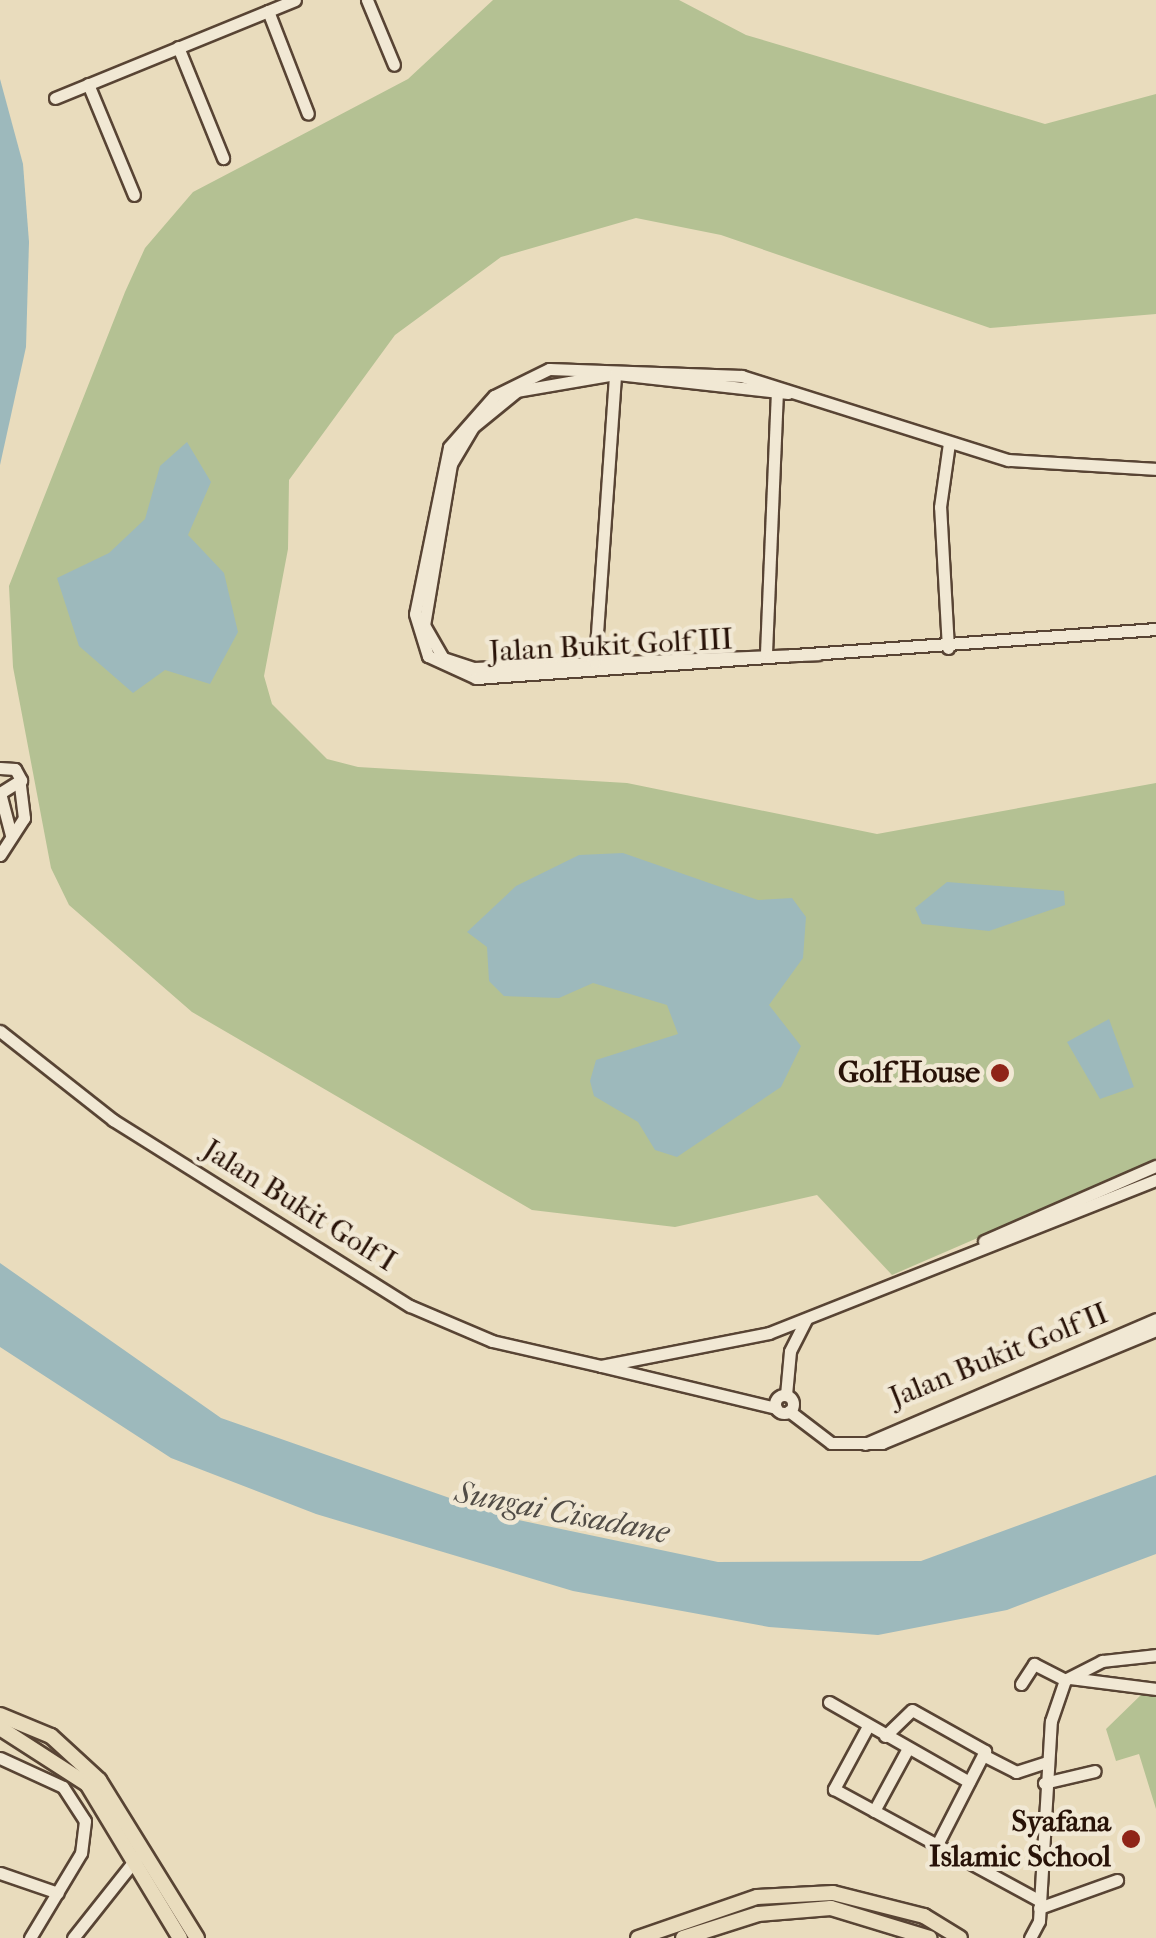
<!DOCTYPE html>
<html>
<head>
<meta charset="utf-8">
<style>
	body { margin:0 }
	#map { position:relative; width:1156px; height:1938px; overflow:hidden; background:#e9dcbd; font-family:"IM FELL French Canon",serif }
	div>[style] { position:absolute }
	.green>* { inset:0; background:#b4c193 }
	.water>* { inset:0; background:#9db9bc }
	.roads { filter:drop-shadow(2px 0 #584434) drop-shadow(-2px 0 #584434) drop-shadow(0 2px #584434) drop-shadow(0 -2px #584434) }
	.minor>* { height:11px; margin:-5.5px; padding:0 5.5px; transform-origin:5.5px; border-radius:5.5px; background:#f1e8d4 }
	.minor>.ring { margin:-5.5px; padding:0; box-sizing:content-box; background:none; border:11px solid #f1e8d4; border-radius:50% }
	.major>* { height:14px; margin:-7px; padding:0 7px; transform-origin:7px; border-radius:7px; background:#e9dcbd }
	.dots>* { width:28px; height:28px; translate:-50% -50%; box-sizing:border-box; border:5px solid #f1e8d4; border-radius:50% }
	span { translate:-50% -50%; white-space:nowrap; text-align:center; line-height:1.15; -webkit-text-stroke:9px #f1e8d4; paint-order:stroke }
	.street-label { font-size:30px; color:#281207 }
	.poi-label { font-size:30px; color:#281207; font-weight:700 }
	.right { translate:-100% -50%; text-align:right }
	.water-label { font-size:32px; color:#514c46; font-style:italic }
</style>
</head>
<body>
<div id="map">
	<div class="green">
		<i style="clip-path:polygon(493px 0,679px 0,746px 35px,1045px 124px,1156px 94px,1156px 314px,990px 328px,721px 235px,636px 218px,501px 257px,395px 335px,289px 480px,288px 549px,264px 676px,272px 704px,327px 759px,358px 767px,627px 783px,877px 834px,1156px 783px,1156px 1161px,892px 1275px,817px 1195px,675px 1227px,532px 1210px,192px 1012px,69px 905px,51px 868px,13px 667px,9px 586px,125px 292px,145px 248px,193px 192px,408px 79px)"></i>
		<i style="clip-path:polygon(1145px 1691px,1156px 1696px,1156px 1809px,1139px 1754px,1116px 1761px,1106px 1729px)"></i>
	</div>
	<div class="water">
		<i style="clip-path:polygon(0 79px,23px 164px,29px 242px,26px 347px,0 465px)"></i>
		<i style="clip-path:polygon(187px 442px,211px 482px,188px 535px,224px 573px,238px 632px,210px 684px,165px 670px,133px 693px,79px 646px,57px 578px,109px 553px,145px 519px,160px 466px)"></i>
		<i style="clip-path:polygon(623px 853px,758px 900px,792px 898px,806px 917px,803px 958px,769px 1005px,801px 1046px,781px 1087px,677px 1157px,655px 1150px,638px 1122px,594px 1096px,590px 1081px,596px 1060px,678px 1034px,667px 1005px,593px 983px,559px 998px,504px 996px,489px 981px,487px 947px,467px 932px,516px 886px,579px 855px)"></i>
		<i style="clip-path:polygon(947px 882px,1064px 891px,1065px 905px,989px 931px,922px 924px,915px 908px)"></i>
		<i style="clip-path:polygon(1109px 1019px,1134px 1087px,1100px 1099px,1067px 1042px)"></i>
		<i style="clip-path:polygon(0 1263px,221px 1418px,504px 1517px,718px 1562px,921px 1561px,1156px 1475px,1156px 1554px,1007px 1610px,878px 1635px,769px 1627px,573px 1591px,316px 1514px,171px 1458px,0 1347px)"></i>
	</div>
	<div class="roads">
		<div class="minor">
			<i style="left:367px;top:0;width:70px;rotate:67.4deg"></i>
			<i style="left:268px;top:11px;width:110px;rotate:68.8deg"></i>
			<i style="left:178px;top:47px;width:120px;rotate:67.9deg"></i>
			<i style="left:88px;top:84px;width:120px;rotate:67.5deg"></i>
			<i style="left:55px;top:98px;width:259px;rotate:-22.2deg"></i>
			<i style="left:788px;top:393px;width:174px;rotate:-173.7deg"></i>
			<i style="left:615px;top:374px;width:99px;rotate:170.2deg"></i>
			<i style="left:517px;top:391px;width:57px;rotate:140.7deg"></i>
			<i style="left:473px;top:427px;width:43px;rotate:120.7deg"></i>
			<i style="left:451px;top:464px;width:163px;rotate:99.5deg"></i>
			<i style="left:424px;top:625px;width:38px;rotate:60deg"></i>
			<i style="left:443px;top:658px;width:32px;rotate:18deg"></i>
			<i style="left:473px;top:668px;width:345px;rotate:-2.3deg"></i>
			<i style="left:1156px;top:469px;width:148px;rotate:-176.5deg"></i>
			<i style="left:1008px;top:460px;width:279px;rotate:-162.5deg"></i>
			<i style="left:742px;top:376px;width:193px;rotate:-177.9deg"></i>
			<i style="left:549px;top:369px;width:61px;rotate:153.9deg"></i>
			<i style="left:494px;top:396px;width:68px;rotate:131.4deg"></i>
			<i style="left:449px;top:447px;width:170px;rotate:101.5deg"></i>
			<i style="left:415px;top:614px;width:44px;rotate:72.8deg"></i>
			<i style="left:428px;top:656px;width:53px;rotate:24.6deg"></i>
			<i style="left:476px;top:678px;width:682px;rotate:-4.12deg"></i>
			<i style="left:948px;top:648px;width:141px;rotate:-93.2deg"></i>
			<i style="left:940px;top:507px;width:65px;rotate:-82deg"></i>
			<i style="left:766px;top:653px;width:262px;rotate:-87.6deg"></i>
			<i style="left:595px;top:662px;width:289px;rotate:-86deg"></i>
			<i style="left:0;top:768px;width:15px;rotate:4deg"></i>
			<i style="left:15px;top:769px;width:13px;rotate:61deg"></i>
			<i style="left:21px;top:780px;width:25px;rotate:148deg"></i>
			<i style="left:0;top:793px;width:43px;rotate:75.3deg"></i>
			<i style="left:0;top:855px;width:44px;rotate:-57deg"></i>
			<i style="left:24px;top:818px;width:33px;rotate:-97deg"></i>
			<i style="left:0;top:1031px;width:144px;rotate:38.2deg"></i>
			<i style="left:113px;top:1120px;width:350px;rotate:32.1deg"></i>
			<i style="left:410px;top:1306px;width:89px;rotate:23.1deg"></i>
			<i style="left:492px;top:1341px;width:112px;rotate:12.9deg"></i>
			<i style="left:984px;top:1241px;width:188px;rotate:-23.6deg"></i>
			<i class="ring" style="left:775px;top:1395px;width:7px;height:7px"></i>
			<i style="left:786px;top:1395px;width:44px;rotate:-84.8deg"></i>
			<i style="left:790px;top:1351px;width:35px;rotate:-63deg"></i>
			<i style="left:776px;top:1408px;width:180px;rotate:-166.5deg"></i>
			<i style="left:601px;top:1366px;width:171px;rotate:-11.1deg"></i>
			<i style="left:769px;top:1333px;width:416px;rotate:-21.6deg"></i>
			<i style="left:789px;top:1411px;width:53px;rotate:37.3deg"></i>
			<i style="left:831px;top:1443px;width:51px"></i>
			<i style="left:882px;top:1443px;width:296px;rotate:-22.4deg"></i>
			<i style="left:865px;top:1444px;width:317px;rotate:-23.2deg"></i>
			<i style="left:1070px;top:1678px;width:87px;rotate:7.3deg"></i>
			<i style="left:1021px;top:1684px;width:24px;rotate:-57deg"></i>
			<i style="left:1034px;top:1664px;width:35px;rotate:27deg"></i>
			<i style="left:829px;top:1702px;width:161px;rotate:29.7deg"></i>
			<i style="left:868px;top:1726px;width:72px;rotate:118.4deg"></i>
			<i style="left:834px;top:1789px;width:231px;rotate:28.5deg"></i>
			<i style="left:885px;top:1736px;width:37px;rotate:-44deg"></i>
			<i style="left:912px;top:1710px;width:84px;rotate:29.3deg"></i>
			<i style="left:985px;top:1751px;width:106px;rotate:117.1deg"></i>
			<i style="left:985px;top:1756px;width:35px;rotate:27deg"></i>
			<i style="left:1016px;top:1772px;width:32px;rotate:-18deg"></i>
			<i style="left:0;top:1758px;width:69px;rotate:24.7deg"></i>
			<i style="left:63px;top:1787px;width:40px;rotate:57.1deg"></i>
			<i style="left:85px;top:1821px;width:32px;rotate:97deg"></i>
			<i style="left:81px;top:1853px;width:99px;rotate:121deg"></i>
			<i style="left:1044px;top:1783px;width:52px;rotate:-13.2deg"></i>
			<i style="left:874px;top:1811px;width:69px;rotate:-61.6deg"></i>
			<i style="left:0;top:1873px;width:61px;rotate:19deg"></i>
			<i style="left:1039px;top:1908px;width:83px;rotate:-19.7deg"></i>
			<i style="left:73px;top:1938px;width:105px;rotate:-51.6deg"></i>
			<i style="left:1030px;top:1938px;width:19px;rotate:-62deg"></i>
			<i style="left:1039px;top:1921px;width:200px;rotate:-86.6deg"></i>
			<i style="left:1051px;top:1721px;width:43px;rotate:-71.1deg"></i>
			<i style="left:1065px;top:1680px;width:42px;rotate:-27.2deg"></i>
			<i style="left:1102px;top:1661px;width:54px;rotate:-6.3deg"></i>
		</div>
		<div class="major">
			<i style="left:0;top:1715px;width:55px;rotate:22.4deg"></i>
			<i style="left:51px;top:1736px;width:65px;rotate:42.5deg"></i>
			<i style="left:99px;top:1780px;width:186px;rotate:58.2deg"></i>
			<i style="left:0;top:1728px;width:103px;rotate:32.8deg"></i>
			<i style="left:87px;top:1784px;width:180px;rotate:58.9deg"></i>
			<i style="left:638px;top:1938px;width:126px;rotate:-19deg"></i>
			<i style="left:757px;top:1897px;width:76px;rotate:-3deg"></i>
			<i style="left:833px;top:1893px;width:94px;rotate:14.2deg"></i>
			<i style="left:924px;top:1916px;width:42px;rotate:31.4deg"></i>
			<i style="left:683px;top:1938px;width:79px;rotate:-17.7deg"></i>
			<i style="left:758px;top:1914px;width:73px;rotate:-4.7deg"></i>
			<i style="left:831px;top:1908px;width:103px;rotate:16.9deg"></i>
		</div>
	</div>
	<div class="dots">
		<i style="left:1000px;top:1073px;background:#8f2418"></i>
		<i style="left:1131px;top:1839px;background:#8f2418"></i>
	</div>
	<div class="street-label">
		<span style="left:611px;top:646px;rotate:-3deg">Jalan Bukit Golf III</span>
		<span style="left:299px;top:1206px;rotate:32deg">Jalan Bukit Golf I</span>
		<span style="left:999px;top:1356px;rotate:-22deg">Jalan Bukit Golf II</span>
	</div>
	<div class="poi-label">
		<span class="right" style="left:980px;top:1073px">Golf House</span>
		<span class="right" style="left:1111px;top:1839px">Syafana<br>Islamic School</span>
	</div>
	<div class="water-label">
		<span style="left:562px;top:1513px;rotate:11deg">Sungai Cisadane</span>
	</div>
</div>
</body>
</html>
